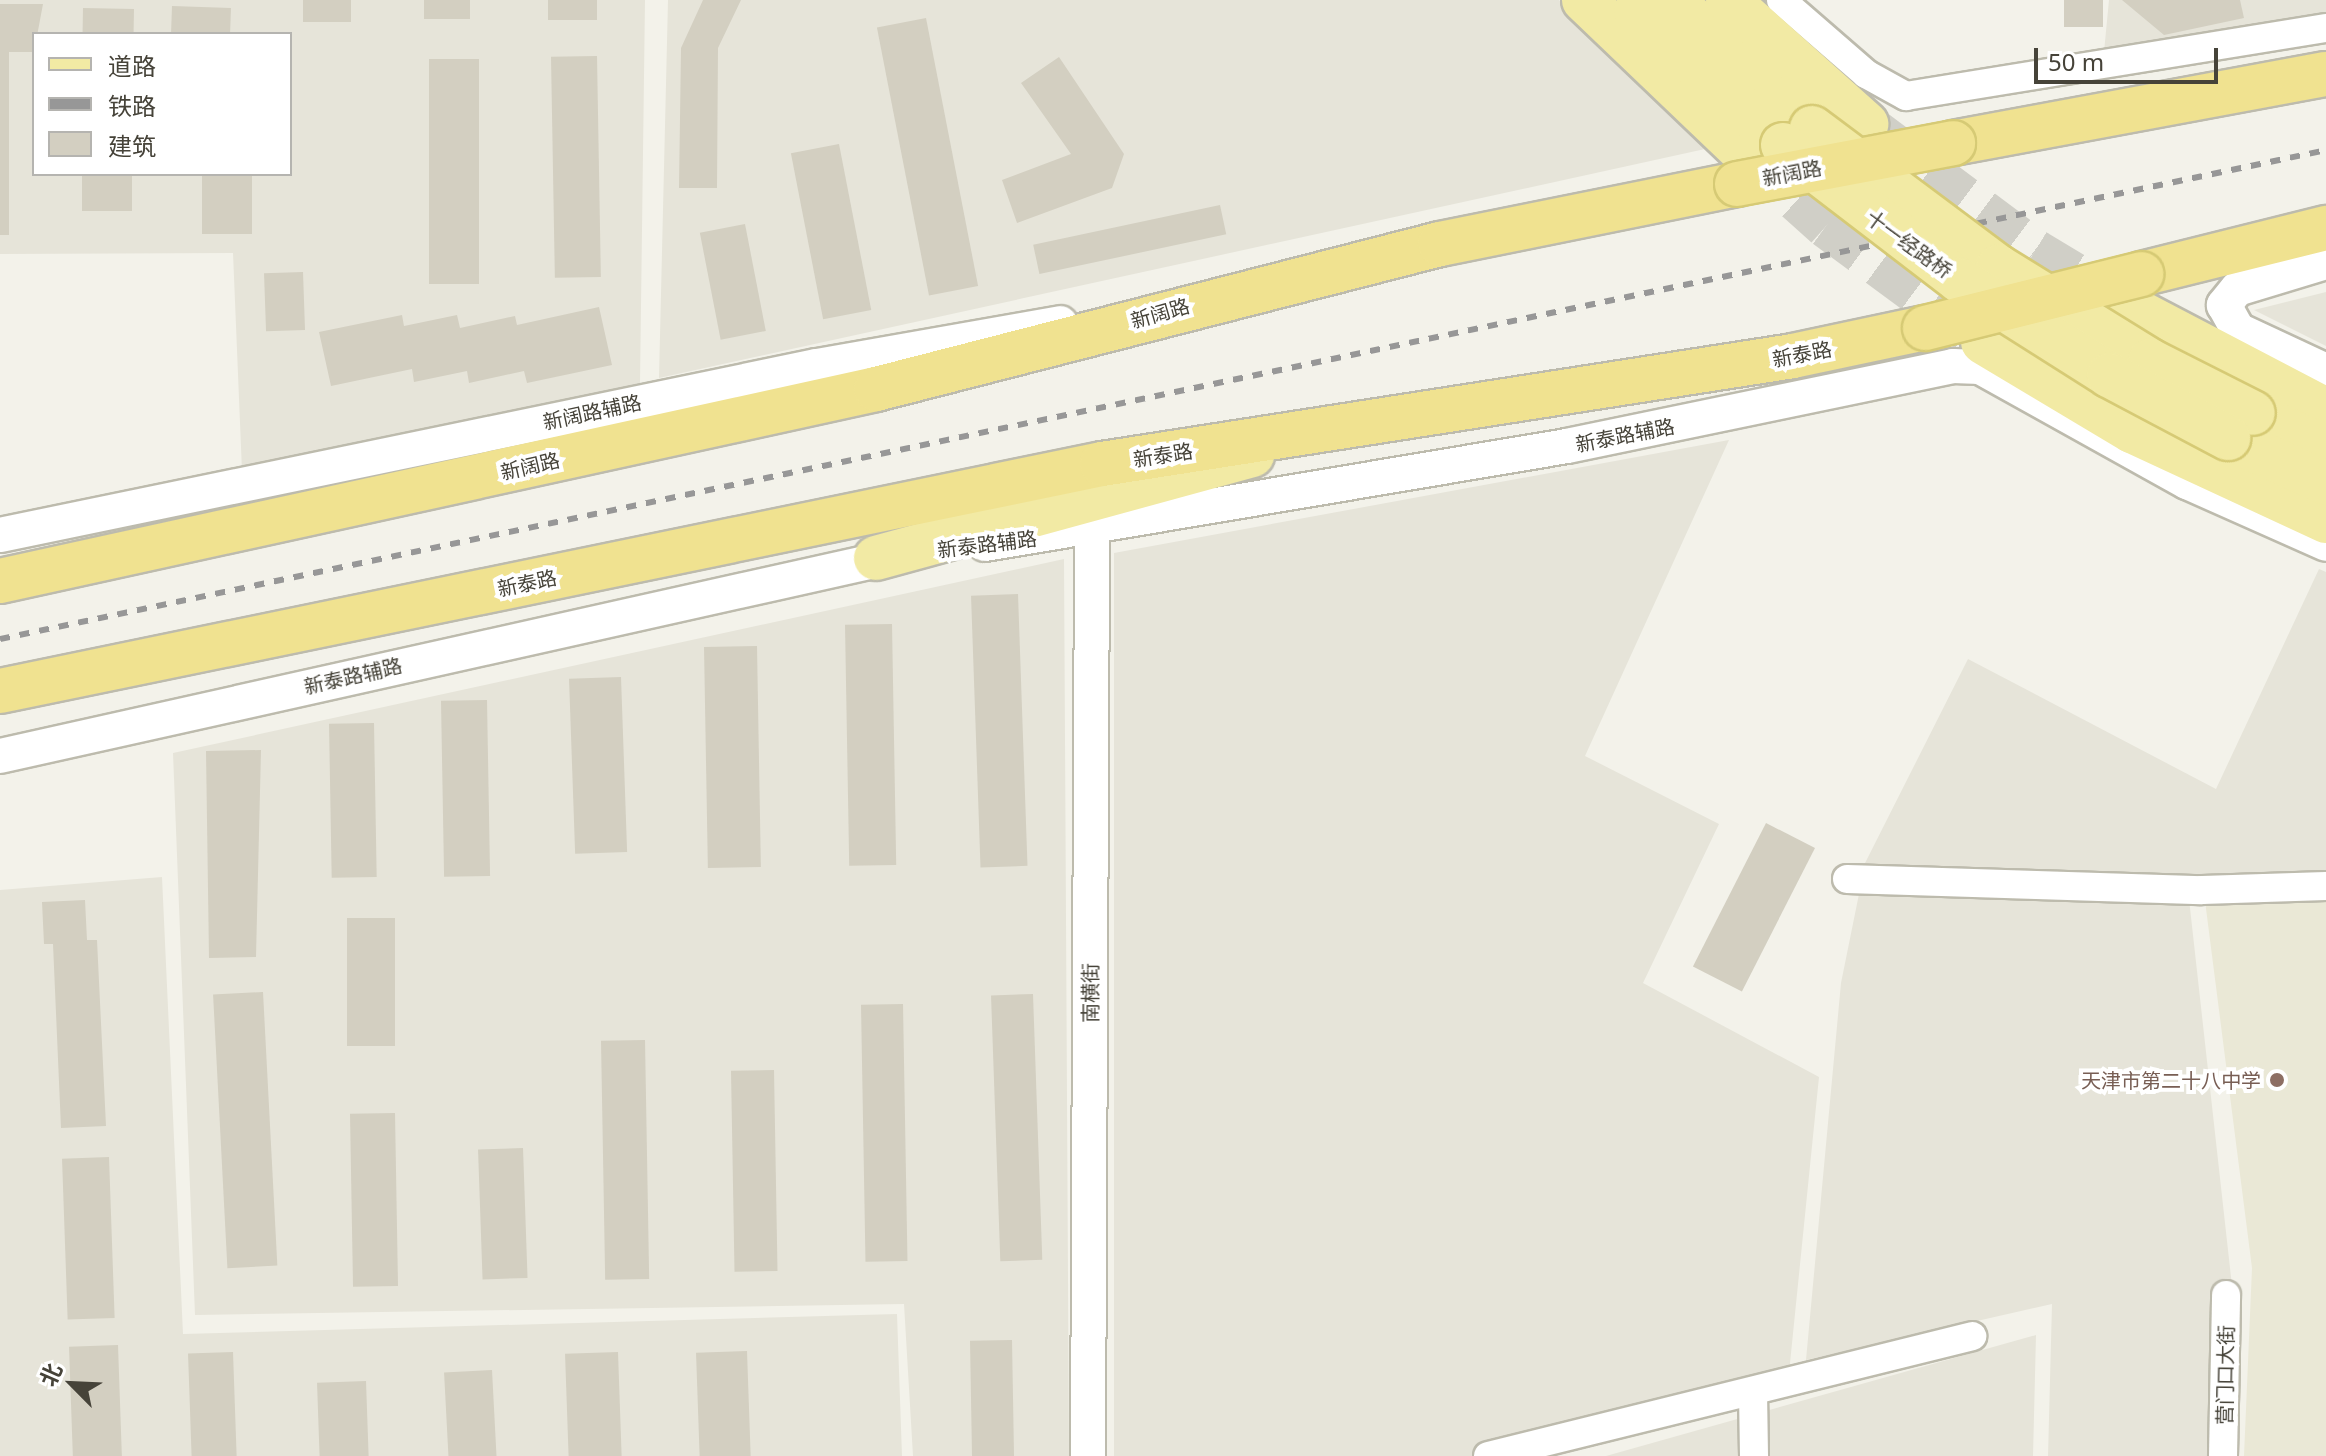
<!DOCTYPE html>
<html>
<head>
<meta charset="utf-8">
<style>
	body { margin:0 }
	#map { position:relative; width:2326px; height:1456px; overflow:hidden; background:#f3f2ea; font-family:"Noto Sans","Noto Sans SC",sans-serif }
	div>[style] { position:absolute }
	.residential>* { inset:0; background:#e6e4d9 }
	.education>* { inset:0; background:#eae8d6 }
	.building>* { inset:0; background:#d3cfc1; transform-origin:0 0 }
	.primary-tunnel>* { height:44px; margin-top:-22px; transform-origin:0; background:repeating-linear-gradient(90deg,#d0cfc7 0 44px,transparent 0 66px) }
	.roads { filter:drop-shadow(2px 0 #bdbbad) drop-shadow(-2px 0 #bdbbad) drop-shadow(0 2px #bdbbad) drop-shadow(0 -2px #bdbbad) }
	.minor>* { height:28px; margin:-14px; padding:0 14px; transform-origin:14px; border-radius:14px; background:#fff }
	.tertiary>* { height:34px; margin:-17px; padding:0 17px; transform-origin:17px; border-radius:17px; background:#fff }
	.primary>* { height:44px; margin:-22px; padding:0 22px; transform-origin:22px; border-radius:22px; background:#f2eaa4 }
	.trunk>* { height:44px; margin:-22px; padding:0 22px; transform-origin:22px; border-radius:22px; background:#f0e290 }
	.rail>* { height:6px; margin-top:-3px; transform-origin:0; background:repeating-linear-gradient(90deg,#979797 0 10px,transparent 0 20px) }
	.bridges { filter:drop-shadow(2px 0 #d6ca75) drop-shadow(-2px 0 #d6ca75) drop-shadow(0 2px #d6ca75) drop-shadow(0 -2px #d6ca75) }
	.primary-bridge>* { height:44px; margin:-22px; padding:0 22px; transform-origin:22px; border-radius:22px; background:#f2eaa4 }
	.trunk-bridge>* { height:44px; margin:-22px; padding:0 22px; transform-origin:22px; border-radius:22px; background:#f0e290 }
	.dots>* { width:22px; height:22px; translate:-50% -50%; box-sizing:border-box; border:4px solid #fff; border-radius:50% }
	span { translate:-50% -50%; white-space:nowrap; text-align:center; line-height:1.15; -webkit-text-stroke:8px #fff; paint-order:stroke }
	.street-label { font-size:20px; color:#464339 }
	.education-label { font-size:20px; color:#785e54 }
	.right { translate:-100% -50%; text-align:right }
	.legend { position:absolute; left:32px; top:32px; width:260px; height:144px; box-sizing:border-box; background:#fff; border:2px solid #b5b4b0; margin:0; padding:10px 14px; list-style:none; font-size:24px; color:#464339 }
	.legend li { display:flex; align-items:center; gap:16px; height:40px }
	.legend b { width:40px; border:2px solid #b5b4b0 }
	.north { position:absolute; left:32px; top:1344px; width:80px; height:80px; -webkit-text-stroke:6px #fff; paint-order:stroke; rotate:294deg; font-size:22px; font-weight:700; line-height:32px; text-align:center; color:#464339 }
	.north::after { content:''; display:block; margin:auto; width:28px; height:36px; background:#464339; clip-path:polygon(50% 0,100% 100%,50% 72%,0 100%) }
	.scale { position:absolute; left:2034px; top:48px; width:184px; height:36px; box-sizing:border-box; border:4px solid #464339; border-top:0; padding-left:10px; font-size:24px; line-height:28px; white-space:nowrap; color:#464339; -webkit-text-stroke:6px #fff; paint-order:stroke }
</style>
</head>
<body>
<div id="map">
	<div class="residential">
		<i style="clip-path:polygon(evenodd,0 0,645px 0,640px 383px,242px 471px,233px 253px,0 254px,0 0,34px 34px,290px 34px,290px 174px,34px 174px,34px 34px)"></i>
		<i style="clip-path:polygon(668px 0,1559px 0,1705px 149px,659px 378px)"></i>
		<i style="clip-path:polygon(2109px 0,2326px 0,2326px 17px,2104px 52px)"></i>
		<i style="clip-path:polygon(2326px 292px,2326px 346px,2254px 310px)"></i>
		<i style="clip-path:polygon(1729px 440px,1585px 756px,1719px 824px,1643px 983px,1819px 1077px,1789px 1373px,1490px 1456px,1114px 1456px,1114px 553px)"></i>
		<i style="clip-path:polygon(1064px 559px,1069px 1456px,913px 1456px,904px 1304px,195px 1315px,173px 753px)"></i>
		<i style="clip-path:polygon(2319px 569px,2326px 572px,2326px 881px,1860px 873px,1968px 659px,2216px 789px)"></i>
		<i style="clip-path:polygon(162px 877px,183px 1334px,897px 1314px,902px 1456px,0 1456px,0 890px)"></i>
		<i style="clip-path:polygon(1860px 889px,2189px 899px,2232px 1286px,2221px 1456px,2048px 1456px,2052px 1304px,1806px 1360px,1841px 983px)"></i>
		<i style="clip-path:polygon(2036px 1335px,2033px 1456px,1606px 1456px)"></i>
	</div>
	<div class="education">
		<i style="clip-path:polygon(2326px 890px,2326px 1456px,2244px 1456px,2252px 1268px,2204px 893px)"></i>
	</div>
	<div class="building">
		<i style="left:303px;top:0;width:48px;height:22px"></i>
		<i style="left:424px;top:0;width:46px;height:19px"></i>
		<i style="left:548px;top:0;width:49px;height:20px"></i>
		<i style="clip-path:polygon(703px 0,741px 0,718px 48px,717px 188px,679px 188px,681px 48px)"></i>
		<i style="left:2064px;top:0;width:39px;height:27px"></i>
		<i style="clip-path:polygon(2122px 0,2240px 0,2244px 18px,2164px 35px)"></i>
		<i style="clip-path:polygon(0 4px,43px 4px,34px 52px,9px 52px,9px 235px,0 235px)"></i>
		<i style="left:172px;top:6px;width:59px;height:28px;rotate:2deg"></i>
		<i style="left:83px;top:8px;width:51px;height:26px;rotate:1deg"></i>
		<i style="left:926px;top:18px;width:273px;height:50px;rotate:79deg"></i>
		<i style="left:597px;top:56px;width:221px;height:46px;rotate:89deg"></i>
		<i style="clip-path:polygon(1059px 57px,1124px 154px,1112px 188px,1017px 223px,1002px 180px,1071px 154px,1021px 83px)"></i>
		<i style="left:429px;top:59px;width:50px;height:225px"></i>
		<i style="left:839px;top:144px;width:169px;height:49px;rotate:79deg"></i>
		<i style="left:82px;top:174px;width:50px;height:37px"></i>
		<i style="left:202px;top:174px;width:50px;height:60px"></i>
		<i style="left:1220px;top:205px;width:30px;height:191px;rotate:78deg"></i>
		<i style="left:745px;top:224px;width:109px;height:46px;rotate:79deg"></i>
		<i style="left:303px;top:272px;width:58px;height:39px;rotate:88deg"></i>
		<i style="clip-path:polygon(599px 307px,612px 365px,527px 383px,524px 371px,469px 383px,467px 371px,414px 382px,412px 369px,331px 386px,319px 332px,402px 315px,404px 326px,457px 315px,460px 328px,515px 316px,517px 325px)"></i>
		<i style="left:1018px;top:594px;width:272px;height:47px;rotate:88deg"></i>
		<i style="left:892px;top:624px;width:241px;height:47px;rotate:89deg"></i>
		<i style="left:757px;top:646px;width:221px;height:53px;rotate:89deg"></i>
		<i style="left:621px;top:677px;width:175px;height:52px;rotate:88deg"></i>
		<i style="left:487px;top:700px;width:176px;height:46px;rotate:89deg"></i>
		<i style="left:374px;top:723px;width:154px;height:45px;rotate:89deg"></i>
		<i style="clip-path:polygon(261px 750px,256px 957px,209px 958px,206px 751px)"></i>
		<i style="left:1766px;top:823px;width:55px;height:161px;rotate:27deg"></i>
		<i style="clip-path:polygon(85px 900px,87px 940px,97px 940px,106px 1126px,61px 1128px,53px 944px,44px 944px,42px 902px)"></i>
		<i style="left:347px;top:918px;width:48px;height:128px"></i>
		<i style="left:263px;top:992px;width:274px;height:50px;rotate:87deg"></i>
		<i style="left:1033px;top:994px;width:266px;height:42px;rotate:88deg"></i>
		<i style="left:903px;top:1004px;width:257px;height:42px;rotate:89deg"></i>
		<i style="left:645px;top:1040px;width:239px;height:44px;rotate:89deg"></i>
		<i style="left:774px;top:1070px;width:201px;height:43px;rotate:89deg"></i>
		<i style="left:395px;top:1113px;width:173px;height:45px;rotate:89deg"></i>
		<i style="left:523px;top:1148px;width:130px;height:45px;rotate:88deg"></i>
		<i style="left:109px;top:1157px;width:161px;height:47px;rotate:88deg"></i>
		<i style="left:1012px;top:1340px;width:116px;height:42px;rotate:89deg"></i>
		<i style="left:118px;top:1345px;width:111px;height:49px;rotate:88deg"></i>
		<i style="left:747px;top:1351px;width:105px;height:51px;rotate:88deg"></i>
		<i style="left:233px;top:1352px;width:104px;height:45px;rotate:88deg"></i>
		<i style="left:618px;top:1352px;width:104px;height:53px;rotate:88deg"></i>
		<i style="left:492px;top:1370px;width:86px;height:48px;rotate:87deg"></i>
		<i style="left:366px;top:1381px;width:75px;height:49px;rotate:88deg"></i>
	</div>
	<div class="primary-tunnel">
		<i style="left:1876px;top:132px;width:199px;rotate:36.8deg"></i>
		<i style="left:2035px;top:251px;width:97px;rotate:31.1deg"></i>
		<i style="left:1748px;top:156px;width:105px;rotate:41.9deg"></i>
		<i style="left:1826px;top:226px;width:190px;rotate:36.4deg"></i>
	</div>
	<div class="roads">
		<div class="minor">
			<i style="left:1781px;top:0;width:113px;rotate:41deg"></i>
			<i style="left:1866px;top:74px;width:46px;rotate:28.8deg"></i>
			<i style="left:1906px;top:96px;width:425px;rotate:-9.2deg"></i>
			<i style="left:1847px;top:879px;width:355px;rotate:1.8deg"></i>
			<i style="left:2202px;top:890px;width:124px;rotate:-1.8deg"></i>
			<i style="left:1753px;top:1392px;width:64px;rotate:89.1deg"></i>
			<i style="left:1488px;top:1456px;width:499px;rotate:-13.9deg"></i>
			<i style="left:2223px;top:1456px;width:161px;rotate:-88.9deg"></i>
		</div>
		<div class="tertiary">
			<i style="left:2326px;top:262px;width:93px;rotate:163.1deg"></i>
			<i style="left:2237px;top:289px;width:21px;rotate:129deg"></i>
			<i style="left:2224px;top:305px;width:29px;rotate:61deg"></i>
			<i style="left:2238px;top:330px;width:97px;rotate:25deg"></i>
			<i style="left:0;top:535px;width:834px;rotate:-11.69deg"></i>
			<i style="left:817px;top:366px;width:247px;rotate:-10deg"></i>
			<i style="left:985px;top:544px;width:590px;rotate:-9.56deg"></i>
			<i style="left:1567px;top:446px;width:394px;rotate:-11.7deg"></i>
			<i style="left:1953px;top:366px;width:27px;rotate:2deg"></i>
			<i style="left:1980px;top:367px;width:237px;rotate:29.1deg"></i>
			<i style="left:2187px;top:482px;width:152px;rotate:24deg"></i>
			<i style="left:0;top:756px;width:923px;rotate:-12.58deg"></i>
			<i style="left:1088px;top:1456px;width:925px;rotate:-89.75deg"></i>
		</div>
		<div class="primary">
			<i style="left:1584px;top:0;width:216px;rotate:43.7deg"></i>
			<i style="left:1672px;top:0;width:190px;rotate:42.4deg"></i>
			<i style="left:1728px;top:0;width:186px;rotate:41.9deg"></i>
			<i style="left:1636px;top:11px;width:199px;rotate:42.4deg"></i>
			<i style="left:2131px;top:308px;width:220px;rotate:27.6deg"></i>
			<i style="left:1983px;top:342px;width:174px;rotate:30.9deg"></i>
			<i style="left:2132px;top:431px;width:214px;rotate:24.9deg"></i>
			<i style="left:2253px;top:413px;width:81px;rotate:25.6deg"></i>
			<i style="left:2228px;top:438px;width:108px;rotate:24.7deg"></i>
			<i style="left:876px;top:558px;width:390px;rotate:-15.3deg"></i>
		</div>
		<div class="trunk">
			<i style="left:1953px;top:143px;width:379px;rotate:-10.5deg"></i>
			<i style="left:2141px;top:274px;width:191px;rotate:-14deg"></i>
			<i style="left:0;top:581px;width:897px;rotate:-12.36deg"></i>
			<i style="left:876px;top:389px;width:582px;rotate:-14.42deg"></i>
			<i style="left:1440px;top:244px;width:303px;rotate:-11.4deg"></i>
			<i style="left:0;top:691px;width:1125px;rotate:-11.64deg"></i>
			<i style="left:1102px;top:464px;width:699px;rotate:-8.88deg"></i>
			<i style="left:1793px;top:356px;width:135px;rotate:-12deg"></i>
		</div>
	</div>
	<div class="rail">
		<i style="left:0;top:639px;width:2377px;rotate:-11.87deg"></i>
	</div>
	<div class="bridges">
		<div class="primary-bridge">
			<i style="left:1812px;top:128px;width:232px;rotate:36.8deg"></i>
			<i style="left:1998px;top:267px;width:179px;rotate:31.7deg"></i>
			<i style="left:2150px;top:361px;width:115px;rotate:26.8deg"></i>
			<i style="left:1783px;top:145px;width:222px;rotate:37.5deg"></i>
			<i style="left:1959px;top:280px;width:178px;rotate:32.3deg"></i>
			<i style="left:2109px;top:375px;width:135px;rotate:27.9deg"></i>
		</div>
		<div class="trunk-bridge">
			<i style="left:1737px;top:184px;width:220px;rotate:-10.7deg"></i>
			<i style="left:1925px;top:328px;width:223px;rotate:-14deg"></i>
		</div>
	</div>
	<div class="dots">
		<i style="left:2277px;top:1080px;background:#8d6e63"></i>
	</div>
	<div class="street-label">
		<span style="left:1792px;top:173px;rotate:-11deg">新阔路</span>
		<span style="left:1909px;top:244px;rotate:36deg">十一经路桥</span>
		<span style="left:1160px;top:313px;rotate:-16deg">新阔路</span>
		<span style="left:1802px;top:354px;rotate:-11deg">新泰路</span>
		<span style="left:592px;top:412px;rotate:-12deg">新阔路辅路</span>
		<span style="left:1625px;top:435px;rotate:-11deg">新泰路辅路</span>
		<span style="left:1163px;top:455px;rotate:-9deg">新泰路</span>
		<span style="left:530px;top:466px;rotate:-13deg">新阔路</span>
		<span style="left:987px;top:544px;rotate:-7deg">新泰路辅路</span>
		<span style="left:527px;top:583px;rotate:-12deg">新泰路</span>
		<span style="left:353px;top:676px;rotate:-13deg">新泰路辅路</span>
		<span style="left:1090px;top:993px;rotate:-90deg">南横街</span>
		<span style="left:2225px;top:1375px;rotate:-89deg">营门口大街</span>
	</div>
	<div class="education-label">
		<span class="right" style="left:2261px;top:1080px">天津市第二十八中学</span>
	</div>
	<ul class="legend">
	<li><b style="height:10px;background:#f2eaa4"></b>道路</li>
	<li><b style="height:10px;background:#979797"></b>铁路</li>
	<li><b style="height:22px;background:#d3cfc1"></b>建筑</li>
	</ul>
	<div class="north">北</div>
	<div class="scale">50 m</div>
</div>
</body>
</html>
